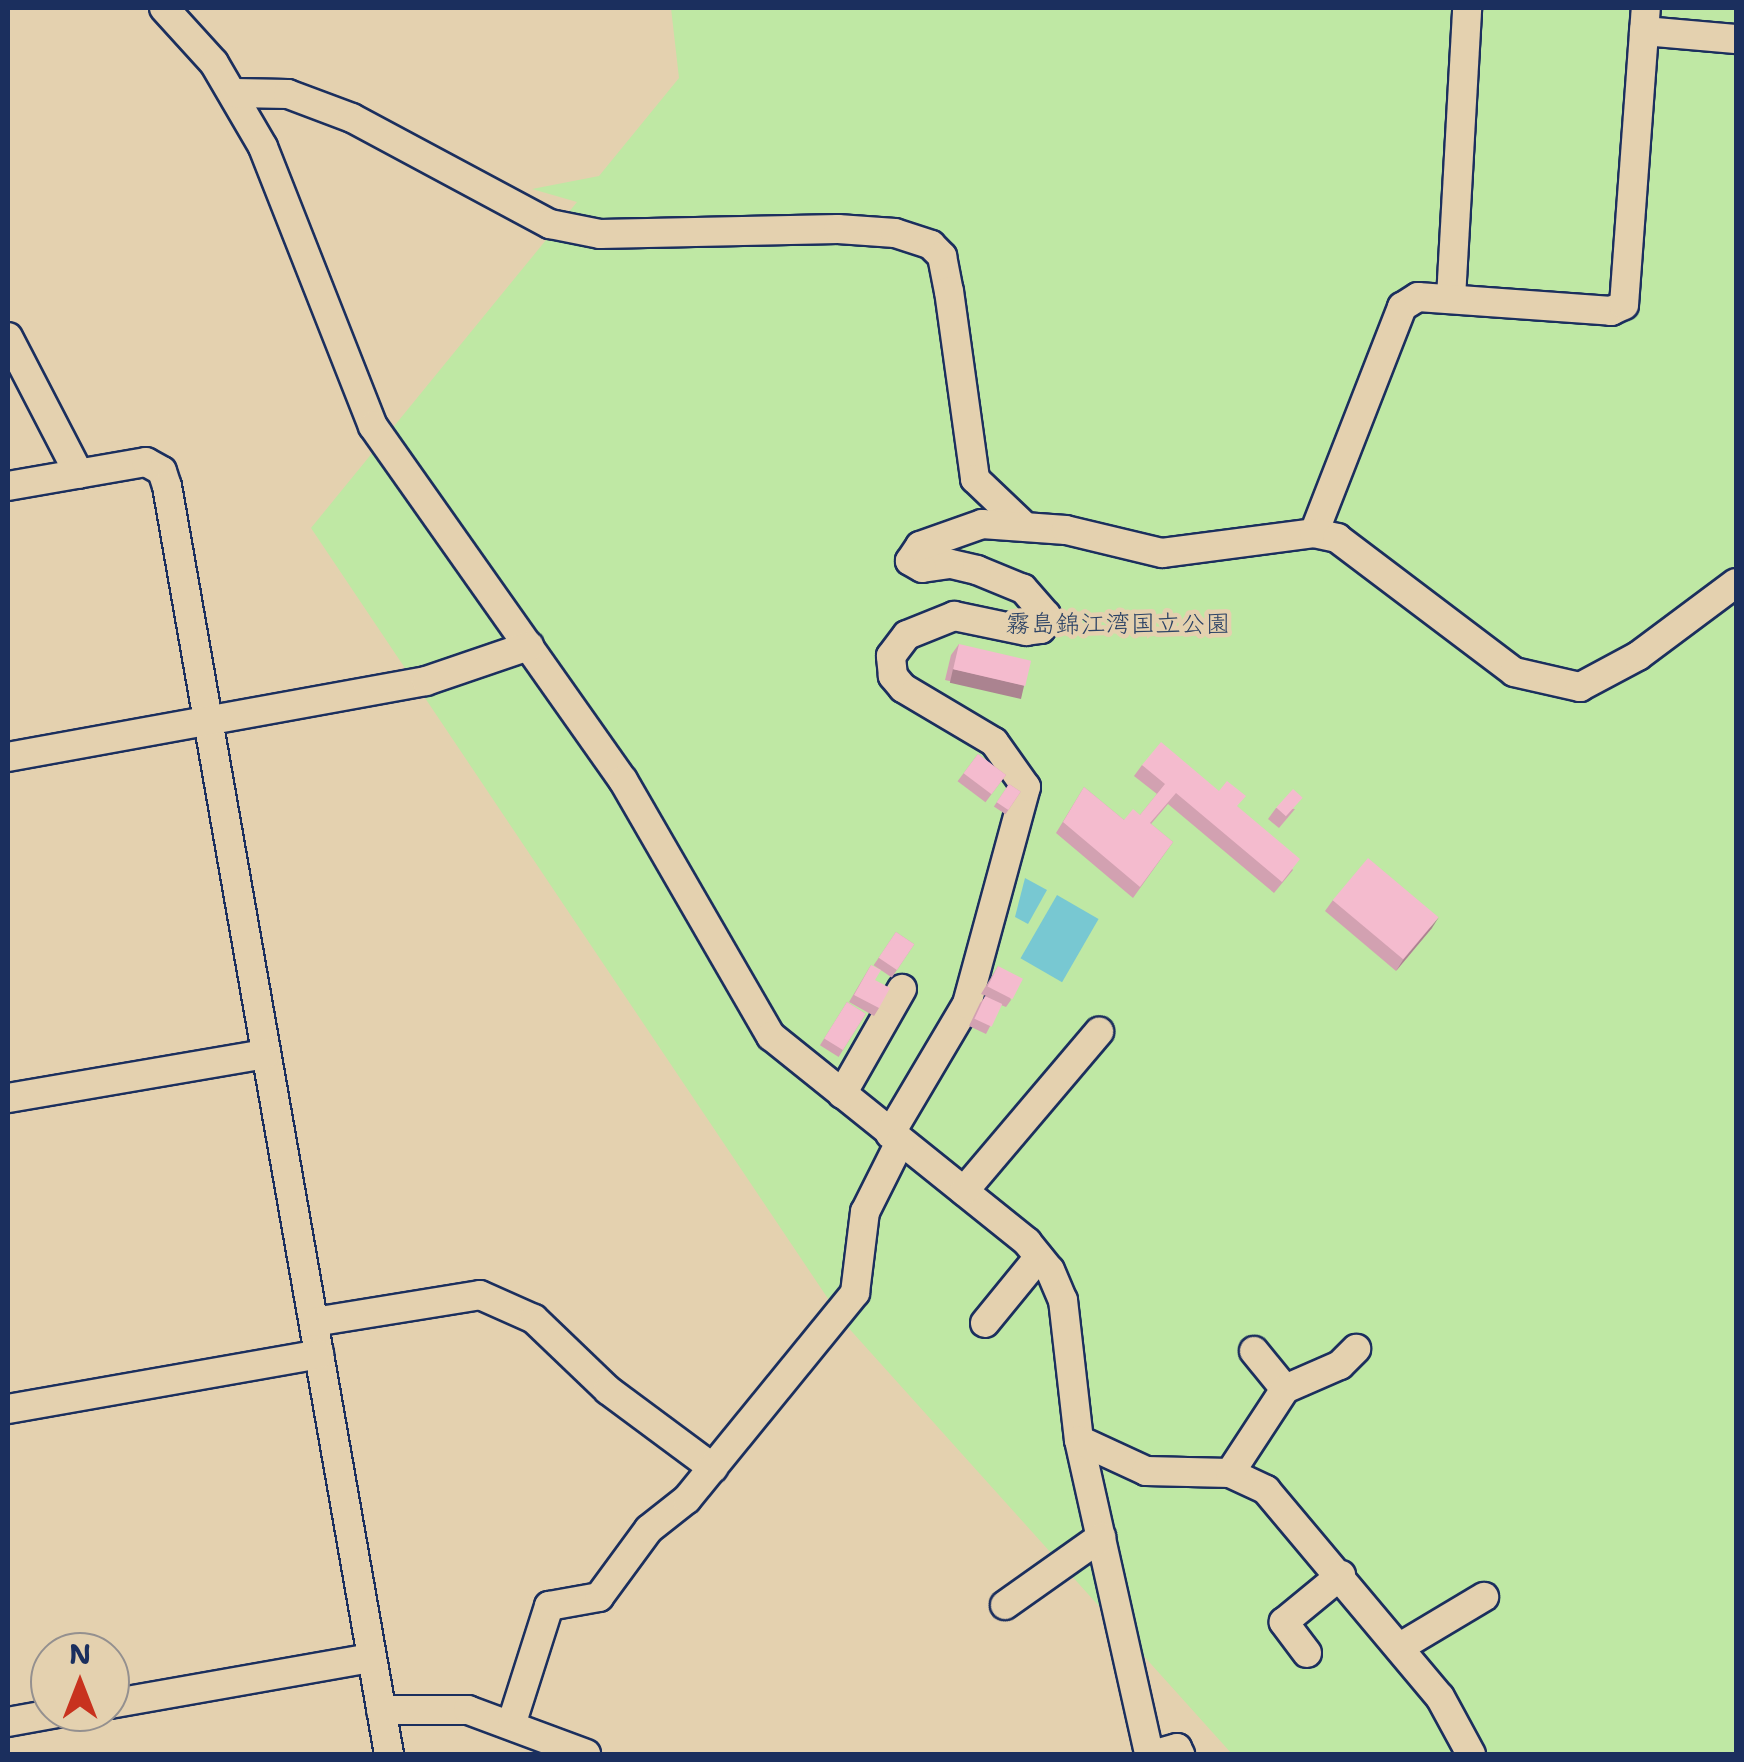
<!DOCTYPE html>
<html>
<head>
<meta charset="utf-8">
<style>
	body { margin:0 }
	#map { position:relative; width:1744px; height:1762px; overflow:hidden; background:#e4d1af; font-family:"Shantell Sans","Klee One",sans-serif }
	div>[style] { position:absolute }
	.green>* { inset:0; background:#bfe8a4 }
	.water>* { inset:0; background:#78c8d2; transform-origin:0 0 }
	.roads { filter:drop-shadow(2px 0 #1b2f5e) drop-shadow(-2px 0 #1b2f5e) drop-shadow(0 2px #1b2f5e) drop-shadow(0 -2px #1b2f5e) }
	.minor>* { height:28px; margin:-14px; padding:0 14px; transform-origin:14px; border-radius:14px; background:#e4d1af }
	.wall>* { inset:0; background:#d2a1b1; transform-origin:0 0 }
	.shaded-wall>* { inset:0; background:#ab8390; transform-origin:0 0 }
	.building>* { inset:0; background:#f4bbce; transform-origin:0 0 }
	span { translate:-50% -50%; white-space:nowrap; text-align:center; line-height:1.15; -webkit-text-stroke:9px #e4d1af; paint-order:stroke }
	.park-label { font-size:25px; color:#2b4265 }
	.frame { position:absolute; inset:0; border:10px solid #1b2f5e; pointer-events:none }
	.north { position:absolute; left:30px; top:1632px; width:100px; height:100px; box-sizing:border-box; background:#e4d1af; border:2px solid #94908f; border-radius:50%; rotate:0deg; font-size:28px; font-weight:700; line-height:40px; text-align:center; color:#1b2f5e }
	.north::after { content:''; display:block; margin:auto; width:35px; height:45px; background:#c8321e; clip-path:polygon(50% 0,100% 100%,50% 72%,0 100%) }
</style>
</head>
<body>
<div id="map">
	<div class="green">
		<i style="clip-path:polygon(671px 8px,1736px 8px,1736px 1754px,1232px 1754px,845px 1324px,311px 528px,577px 202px,532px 189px,599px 176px,679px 78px)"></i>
	</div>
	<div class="water">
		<i style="clip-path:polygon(1025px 878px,1047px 890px,1028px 924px,1015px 917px)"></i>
		<i style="left:1057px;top:895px;width:48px;height:73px;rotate:30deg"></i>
	</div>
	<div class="roads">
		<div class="minor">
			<i style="left:164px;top:8px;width:74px;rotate:47.7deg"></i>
			<i style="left:214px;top:63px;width:97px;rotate:59.7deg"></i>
			<i style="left:263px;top:147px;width:300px;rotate:68.5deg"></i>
			<i style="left:373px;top:426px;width:433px;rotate:54.8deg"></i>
			<i style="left:623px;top:780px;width:296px;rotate:60deg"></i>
			<i style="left:771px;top:1036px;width:329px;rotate:38.8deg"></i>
			<i style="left:1027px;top:1242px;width:36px;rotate:51deg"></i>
			<i style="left:1050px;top:1270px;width:33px;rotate:67deg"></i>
			<i style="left:1063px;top:1300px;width:141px;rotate:83.5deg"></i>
			<i style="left:1079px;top:1440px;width:322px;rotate:77.4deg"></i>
			<i style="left:1644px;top:31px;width:92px;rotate:5deg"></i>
			<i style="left:234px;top:93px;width:54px;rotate:1.1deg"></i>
			<i style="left:288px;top:94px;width:68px;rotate:20.6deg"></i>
			<i style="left:352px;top:118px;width:225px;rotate:28.2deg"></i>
			<i style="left:550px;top:224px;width:51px;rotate:11.3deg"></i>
			<i style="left:600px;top:234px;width:238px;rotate:-1.2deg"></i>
			<i style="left:838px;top:229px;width:57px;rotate:4deg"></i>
			<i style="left:895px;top:233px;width:38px;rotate:18deg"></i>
			<i style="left:931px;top:245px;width:16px;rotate:45deg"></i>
			<i style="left:942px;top:256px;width:36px;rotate:79deg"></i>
			<i style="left:949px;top:291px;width:190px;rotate:82.1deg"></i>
			<i style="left:975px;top:479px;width:64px;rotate:43.7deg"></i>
			<i style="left:1451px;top:298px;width:290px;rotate:-86.8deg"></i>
			<i style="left:8px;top:337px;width:154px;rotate:62.6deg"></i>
			<i style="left:8px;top:486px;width:140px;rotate:-9.9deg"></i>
			<i style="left:146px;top:462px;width:18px;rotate:29deg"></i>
			<i style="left:162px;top:471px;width:16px;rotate:72deg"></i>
			<i style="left:167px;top:486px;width:1287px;rotate:80.07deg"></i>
			<i style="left:1314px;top:533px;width:243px;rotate:-68.7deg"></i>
			<i style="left:1402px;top:307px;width:19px;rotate:-32deg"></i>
			<i style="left:1418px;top:297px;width:194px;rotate:4.1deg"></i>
			<i style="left:1611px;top:311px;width:14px;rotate:-25deg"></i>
			<i style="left:1624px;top:305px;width:298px;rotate:-85.8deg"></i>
			<i style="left:8px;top:757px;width:425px;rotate:-10.3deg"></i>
			<i style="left:426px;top:681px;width:109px;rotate:-18.8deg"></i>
			<i style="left:842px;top:1094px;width:121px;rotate:-60.3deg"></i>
			<i style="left:8px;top:1098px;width:261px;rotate:-9.7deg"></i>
			<i style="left:890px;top:1134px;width:151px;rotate:-59.4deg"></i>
			<i style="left:967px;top:1004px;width:225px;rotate:-74.8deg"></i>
			<i style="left:1026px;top:787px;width:55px;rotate:-125.4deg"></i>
			<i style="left:994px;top:742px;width:106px;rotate:-149.3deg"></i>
			<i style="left:903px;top:688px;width:16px;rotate:-130deg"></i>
			<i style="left:893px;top:676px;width:20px;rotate:-96deg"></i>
			<i style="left:891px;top:656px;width:26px;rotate:-53deg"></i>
			<i style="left:907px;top:635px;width:51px;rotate:-22deg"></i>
			<i style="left:954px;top:616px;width:74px;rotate:11.8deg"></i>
			<i style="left:1026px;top:631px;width:15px;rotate:-8deg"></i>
			<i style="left:1041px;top:629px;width:15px;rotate:-70deg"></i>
			<i style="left:1046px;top:615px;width:35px;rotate:-131deg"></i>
			<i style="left:1023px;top:589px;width:50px;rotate:-157.6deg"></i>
			<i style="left:977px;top:570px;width:28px;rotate:-167deg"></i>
			<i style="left:950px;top:564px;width:28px;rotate:172deg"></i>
			<i style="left:922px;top:568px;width:14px;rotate:-150deg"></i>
			<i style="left:910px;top:561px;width:18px;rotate:-56deg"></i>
			<i style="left:920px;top:546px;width:66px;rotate:-19.5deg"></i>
			<i style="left:982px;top:524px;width:84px;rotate:4.1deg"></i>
			<i style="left:1066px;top:530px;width:99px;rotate:13.5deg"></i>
			<i style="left:1162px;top:553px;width:153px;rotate:-7.5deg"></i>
			<i style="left:1314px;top:533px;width:24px;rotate:12deg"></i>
			<i style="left:1337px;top:538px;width:222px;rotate:37.1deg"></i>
			<i style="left:1514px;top:672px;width:68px;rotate:12.8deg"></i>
			<i style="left:1580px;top:687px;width:66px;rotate:-28.1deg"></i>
			<i style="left:1638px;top:656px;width:122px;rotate:-36.7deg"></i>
			<i style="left:964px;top:1191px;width:209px;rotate:-49.7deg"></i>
			<i style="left:314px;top:1322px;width:168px;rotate:-9.2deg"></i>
			<i style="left:480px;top:1295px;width:59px;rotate:24deg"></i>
			<i style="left:534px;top:1319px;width:103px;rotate:43.8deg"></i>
			<i style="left:608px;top:1390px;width:131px;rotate:36.6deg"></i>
			<i style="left:985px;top:1323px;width:85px;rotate:-50.7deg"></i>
			<i style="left:1254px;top:1351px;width:49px;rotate:50.8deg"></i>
			<i style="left:8px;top:1409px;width:316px;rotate:-10deg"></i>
			<i style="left:1079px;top:1440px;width:74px;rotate:24.8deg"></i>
			<i style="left:1146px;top:1471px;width:84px;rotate:1.4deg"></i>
			<i style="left:1230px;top:1473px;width:40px;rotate:25deg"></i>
			<i style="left:1266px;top:1490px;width:270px;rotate:50deg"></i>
			<i style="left:1440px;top:1697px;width:65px;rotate:61.5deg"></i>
			<i style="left:1230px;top:1473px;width:100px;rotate:-56.8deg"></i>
			<i style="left:1285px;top:1389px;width:60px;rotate:-23.6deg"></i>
			<i style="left:1340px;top:1365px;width:23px;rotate:-45deg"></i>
			<i style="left:1005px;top:1605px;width:118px;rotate:-35.3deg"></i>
			<i style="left:1400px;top:1647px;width:98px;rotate:-30.8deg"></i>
			<i style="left:1307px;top:1653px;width:39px;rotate:-127deg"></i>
			<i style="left:1284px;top:1622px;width:74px;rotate:-39.5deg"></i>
			<i style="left:110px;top:1704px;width:266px;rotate:-10deg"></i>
			<i style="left:381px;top:1710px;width:87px"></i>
			<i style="left:468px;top:1710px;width:126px;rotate:20.4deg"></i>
			<i style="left:8px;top:1722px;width:56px;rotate:-10.3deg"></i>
			<i style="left:512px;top:1722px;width:122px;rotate:-72.3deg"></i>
			<i style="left:549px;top:1606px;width:51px;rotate:-10.2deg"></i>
			<i style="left:599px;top:1597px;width:84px;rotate:-53.7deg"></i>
			<i style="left:649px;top:1529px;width:48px;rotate:-38.3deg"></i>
			<i style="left:687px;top:1499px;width:266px;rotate:-50.8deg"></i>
			<i style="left:855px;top:1293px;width:82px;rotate:-83deg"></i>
			<i style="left:865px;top:1212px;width:78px;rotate:-63.4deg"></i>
			<i style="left:1156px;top:1754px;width:22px;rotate:-16deg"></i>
			<i style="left:1177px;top:1748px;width:7px;rotate:63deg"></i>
		</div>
	</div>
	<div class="wall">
		<i style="clip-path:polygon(959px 644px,1024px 686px,1017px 697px,945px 680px,951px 655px)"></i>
		<i style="left:978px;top:754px;width:35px;height:34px;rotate:37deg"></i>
		<i style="clip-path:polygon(1142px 765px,1238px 807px,1293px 870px,1274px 893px,1168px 804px,1151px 824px,1173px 842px,1133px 898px,1056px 833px,1084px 787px,1124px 820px,1140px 815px,1157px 794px,1134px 776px)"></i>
		<i style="left:1009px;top:784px;width:14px;height:27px;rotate:34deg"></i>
		<i style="clip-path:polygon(1276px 808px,1295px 809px,1279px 828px,1268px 819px)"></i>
		<i style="clip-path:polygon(1333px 900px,1432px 928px,1396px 971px,1325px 911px)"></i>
		<i style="left:896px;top:932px;width:22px;height:40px;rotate:34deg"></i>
		<i style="clip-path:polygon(871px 965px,875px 980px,879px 1008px,874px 1016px,849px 1002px)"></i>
		<i style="clip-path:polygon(998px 966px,1011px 1000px,1006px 1007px,1001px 1005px,986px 1034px,969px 1026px,980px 1003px,986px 996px,981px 994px)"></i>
		<i style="left:847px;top:1002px;width:22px;height:51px;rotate:32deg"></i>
	</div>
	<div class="shaded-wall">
		<i style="left:953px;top:669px;width:73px;height:14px;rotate:13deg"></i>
		<i style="clip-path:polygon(1439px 917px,1432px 928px,1396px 971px,1403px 960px)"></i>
	</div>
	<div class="building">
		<i style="left:959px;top:644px;width:74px;height:26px;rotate:13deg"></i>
		<i style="clip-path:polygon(1161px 742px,1219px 791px,1227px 781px,1246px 796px,1237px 806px,1300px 859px,1282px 882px,1176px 793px,1150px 823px,1173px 842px,1140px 887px,1063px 822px,1084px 787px,1124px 820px,1133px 809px,1140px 815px,1165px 784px,1142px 765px)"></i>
		<i style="left:978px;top:754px;width:35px;height:24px;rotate:37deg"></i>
		<i style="left:1009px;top:784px;width:14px;height:22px;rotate:34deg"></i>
		<i style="left:1293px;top:789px;width:13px;height:25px;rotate:42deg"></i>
		<i style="left:1368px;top:858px;width:92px;height:55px;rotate:40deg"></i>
		<i style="left:896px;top:932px;width:22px;height:31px;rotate:34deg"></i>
		<i style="clip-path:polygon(871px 965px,881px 970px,875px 980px,890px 988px,879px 1008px,854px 995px)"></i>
		<i style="left:998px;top:966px;width:28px;height:23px;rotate:27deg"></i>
		<i style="left:985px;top:996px;width:19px;height:25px;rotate:25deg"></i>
		<i style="left:847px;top:1002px;width:22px;height:43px;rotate:32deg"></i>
	</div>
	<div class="park-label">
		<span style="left:1118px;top:623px">霧島錦江湾国立公園</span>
	</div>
	<div class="frame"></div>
	<div class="north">N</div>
</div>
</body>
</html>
